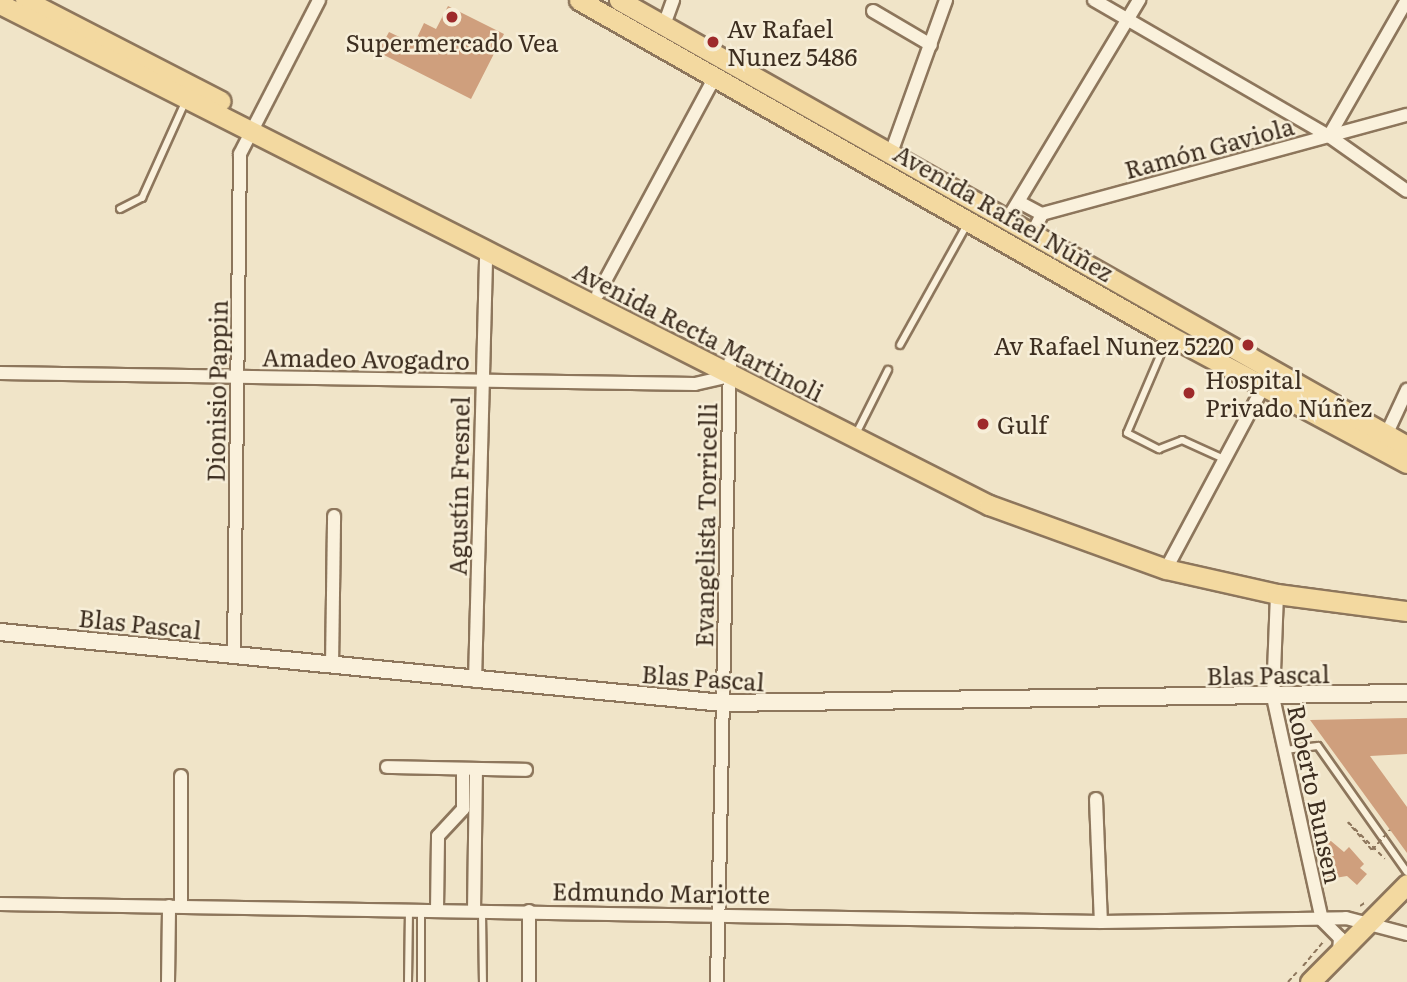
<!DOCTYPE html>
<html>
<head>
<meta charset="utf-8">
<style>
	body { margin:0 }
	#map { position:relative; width:1407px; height:982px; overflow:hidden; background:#f0e4c8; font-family:Literata,serif }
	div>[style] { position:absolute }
	.building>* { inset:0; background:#cf9f7d }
	.path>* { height:2px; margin-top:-1px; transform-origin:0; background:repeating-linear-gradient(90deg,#8d765c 0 5px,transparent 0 8.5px) }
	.roads { filter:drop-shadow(2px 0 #8d765c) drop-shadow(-2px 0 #8d765c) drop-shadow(0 2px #8d765c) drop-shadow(0 -2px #8d765c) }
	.service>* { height:6px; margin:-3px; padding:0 3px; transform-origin:3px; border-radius:3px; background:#faf1dc }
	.minor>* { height:12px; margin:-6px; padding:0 6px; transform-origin:6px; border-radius:6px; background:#faf1dc }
	.secondary>* { height:16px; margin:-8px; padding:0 8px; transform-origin:8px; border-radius:8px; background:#faf1dc }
	.primary>* { height:19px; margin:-9.5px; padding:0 9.5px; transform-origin:9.5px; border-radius:9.5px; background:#f3d9a0 }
	.path-bridge>* { height:2px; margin-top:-1px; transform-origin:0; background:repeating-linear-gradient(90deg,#8d765c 0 5px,transparent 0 8.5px) }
	.dots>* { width:19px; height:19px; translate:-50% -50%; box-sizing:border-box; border:4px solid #f7eed8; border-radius:50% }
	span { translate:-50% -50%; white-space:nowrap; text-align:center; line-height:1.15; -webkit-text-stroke:5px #f7eed8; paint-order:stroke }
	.poi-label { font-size:24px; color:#3d2e20 }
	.left { translate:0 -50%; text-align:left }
	.right { translate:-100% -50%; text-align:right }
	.street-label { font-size:24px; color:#3d2e20 }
</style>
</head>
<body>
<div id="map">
	<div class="building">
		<i style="clip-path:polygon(448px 6px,504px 34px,471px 99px,378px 52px,389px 32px,414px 44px,424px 23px,436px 29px)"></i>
		<i style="clip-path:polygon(1407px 718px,1407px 754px,1370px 756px,1407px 807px,1407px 853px,1310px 720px)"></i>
		<i style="clip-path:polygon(1331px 841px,1344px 852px,1349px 847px,1364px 864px,1360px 868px,1367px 874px,1357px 885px,1347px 876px,1323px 880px,1318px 845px)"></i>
	</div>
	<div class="path">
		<i style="left:1372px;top:850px;width:37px;rotate:-131deg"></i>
		<i style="left:1348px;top:822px;width:52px;rotate:45deg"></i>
		<i style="left:1360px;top:906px;width:7px;rotate:-34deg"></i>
		<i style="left:1303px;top:966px;width:33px;rotate:-50deg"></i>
		<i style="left:1288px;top:982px;width:13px;rotate:-48deg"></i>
	</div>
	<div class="roads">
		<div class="service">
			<i style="left:120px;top:209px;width:25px;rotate:-27deg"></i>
			<i style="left:142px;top:198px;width:107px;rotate:-65.8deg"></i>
			<i style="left:1168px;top:337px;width:104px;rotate:113.1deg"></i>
			<i style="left:1127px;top:433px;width:36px;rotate:27deg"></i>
			<i style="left:1159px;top:449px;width:25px;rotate:-21deg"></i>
			<i style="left:1182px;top:440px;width:46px;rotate:24.3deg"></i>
			<i style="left:900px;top:345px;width:140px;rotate:-60.9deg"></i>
			<i style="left:859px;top:428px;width:65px;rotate:-63.4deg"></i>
			<i style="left:1285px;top:750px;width:33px;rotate:-7deg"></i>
			<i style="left:1318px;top:746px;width:154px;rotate:54.8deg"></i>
			<i style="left:482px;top:913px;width:69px;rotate:89.2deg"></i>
			<i style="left:408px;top:982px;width:70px;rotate:-89.2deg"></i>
			<i style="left:421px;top:982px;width:72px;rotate:-90deg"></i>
		</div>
		<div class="minor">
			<i style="left:1094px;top:0;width:272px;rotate:30.1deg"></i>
			<i style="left:1329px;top:136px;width:95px;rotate:35.2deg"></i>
			<i style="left:873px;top:11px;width:67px;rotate:30.4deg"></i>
			<i style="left:664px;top:25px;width:27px;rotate:-70deg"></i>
			<i style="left:1329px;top:136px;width:157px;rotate:-60.2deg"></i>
			<i style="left:891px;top:153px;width:163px;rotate:-70.2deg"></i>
			<i style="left:1019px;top:202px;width:26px;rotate:28deg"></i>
			<i style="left:1007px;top:220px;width:257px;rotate:-59deg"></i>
			<i style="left:1032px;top:234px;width:22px;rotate:-63deg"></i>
			<i style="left:1042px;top:214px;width:378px;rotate:-15.2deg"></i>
			<i style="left:598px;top:294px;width:247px;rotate:-61.7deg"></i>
			<i style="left:0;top:373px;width:695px;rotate:0.91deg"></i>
			<i style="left:695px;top:384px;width:35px;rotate:-13deg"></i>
			<i style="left:1386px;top:435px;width:50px;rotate:-65deg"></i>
			<i style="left:1166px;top:569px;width:206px;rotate:-61.9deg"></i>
			<i style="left:1277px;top:594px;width:103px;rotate:92.2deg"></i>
			<i style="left:1273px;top:697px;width:228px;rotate:77.6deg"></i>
			<i style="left:234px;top:656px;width:502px;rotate:-89.32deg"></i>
			<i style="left:240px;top:154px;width:173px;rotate:-62.8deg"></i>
			<i style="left:332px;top:666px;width:150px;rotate:-89.2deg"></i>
			<i style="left:475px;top:681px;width:431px;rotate:-88.5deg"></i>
			<i style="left:387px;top:767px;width:139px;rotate:1.2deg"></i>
			<i style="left:1096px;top:799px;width:123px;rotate:87.7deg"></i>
			<i style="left:0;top:904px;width:1101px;rotate:0.94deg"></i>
			<i style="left:1101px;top:922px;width:245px;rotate:-0.9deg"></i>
			<i style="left:1346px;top:918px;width:63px;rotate:14.7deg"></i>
			<i style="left:181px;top:906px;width:130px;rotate:-90deg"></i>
			<i style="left:437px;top:910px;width:74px;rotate:-89.2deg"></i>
			<i style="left:438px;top:836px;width:37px;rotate:-47deg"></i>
			<i style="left:463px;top:809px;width:40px;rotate:-90deg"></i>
			<i style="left:474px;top:911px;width:142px;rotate:-89.2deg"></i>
			<i style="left:529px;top:911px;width:71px;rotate:90deg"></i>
			<i style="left:1322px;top:920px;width:25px;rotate:45deg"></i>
			<i style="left:1340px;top:938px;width:14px;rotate:94deg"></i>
			<i style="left:168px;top:982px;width:76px;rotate:-89.2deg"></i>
			<i style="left:717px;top:982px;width:620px;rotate:-88.8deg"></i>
		</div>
		<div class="secondary">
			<i style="left:0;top:632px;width:726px;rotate:5.61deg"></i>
			<i style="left:723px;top:703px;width:684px;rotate:-0.84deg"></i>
		</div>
		<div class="primary">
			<i style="left:25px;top:0;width:220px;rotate:27.3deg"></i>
			<i style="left:579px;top:0;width:678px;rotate:29.63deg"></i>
			<i style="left:1168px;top:335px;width:271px;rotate:28.2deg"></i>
			<i style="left:619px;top:0;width:905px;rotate:29.51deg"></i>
			<i style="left:0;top:4px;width:1109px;rotate:26.87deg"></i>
			<i style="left:989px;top:505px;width:188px;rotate:19.9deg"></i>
			<i style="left:1166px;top:569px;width:114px;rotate:12.7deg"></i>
			<i style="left:1277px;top:594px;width:131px;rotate:7.5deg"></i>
			<i style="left:1310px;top:982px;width:138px;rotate:-45.3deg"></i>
		</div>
	</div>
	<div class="path-bridge">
		<i style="left:1372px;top:850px;width:27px;rotate:-48deg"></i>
	</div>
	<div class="dots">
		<i style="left:452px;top:17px;background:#9e2a2b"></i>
		<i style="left:713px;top:42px;background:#9e2a2b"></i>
		<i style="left:1248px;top:345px;background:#9e2a2b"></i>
		<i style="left:1189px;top:393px;background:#9e2a2b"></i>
		<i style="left:983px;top:424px;background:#9e2a2b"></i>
	</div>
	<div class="poi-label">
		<span class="left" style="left:727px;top:42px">Av Rafael<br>Nunez 5486</span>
		<span style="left:452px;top:42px">Supermercado Vea</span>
		<span class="right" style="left:1234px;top:345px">Av Rafael Nunez 5220</span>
		<span class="left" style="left:1205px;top:393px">Hospital<br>Privado Núñez</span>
		<span class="left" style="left:997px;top:424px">Gulf</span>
	</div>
	<div class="street-label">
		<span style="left:1209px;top:147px;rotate:-15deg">Ramón Gaviola</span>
		<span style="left:1004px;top:212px;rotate:30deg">Avenida Rafael Núñez</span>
		<span style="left:699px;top:331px;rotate:27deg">Avenida Recta Martinoli</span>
		<span style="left:366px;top:358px;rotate:1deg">Amadeo Avogadro</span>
		<span style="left:216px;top:391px;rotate:-89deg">Dionisio Pappin</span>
		<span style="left:458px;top:486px;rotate:-89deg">Agustín Fresnel</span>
		<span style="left:705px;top:525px;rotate:-89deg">Evangelista Torricelli</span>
		<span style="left:140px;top:623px;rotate:6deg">Blas Pascal</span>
		<span style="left:1268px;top:674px;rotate:-1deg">Blas Pascal</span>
		<span style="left:703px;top:677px;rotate:4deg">Blas Pascal</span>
		<span style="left:1316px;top:794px;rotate:78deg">Roberto Bunsen</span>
		<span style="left:661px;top:892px;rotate:1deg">Edmundo Mariotte</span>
	</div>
</div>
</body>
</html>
